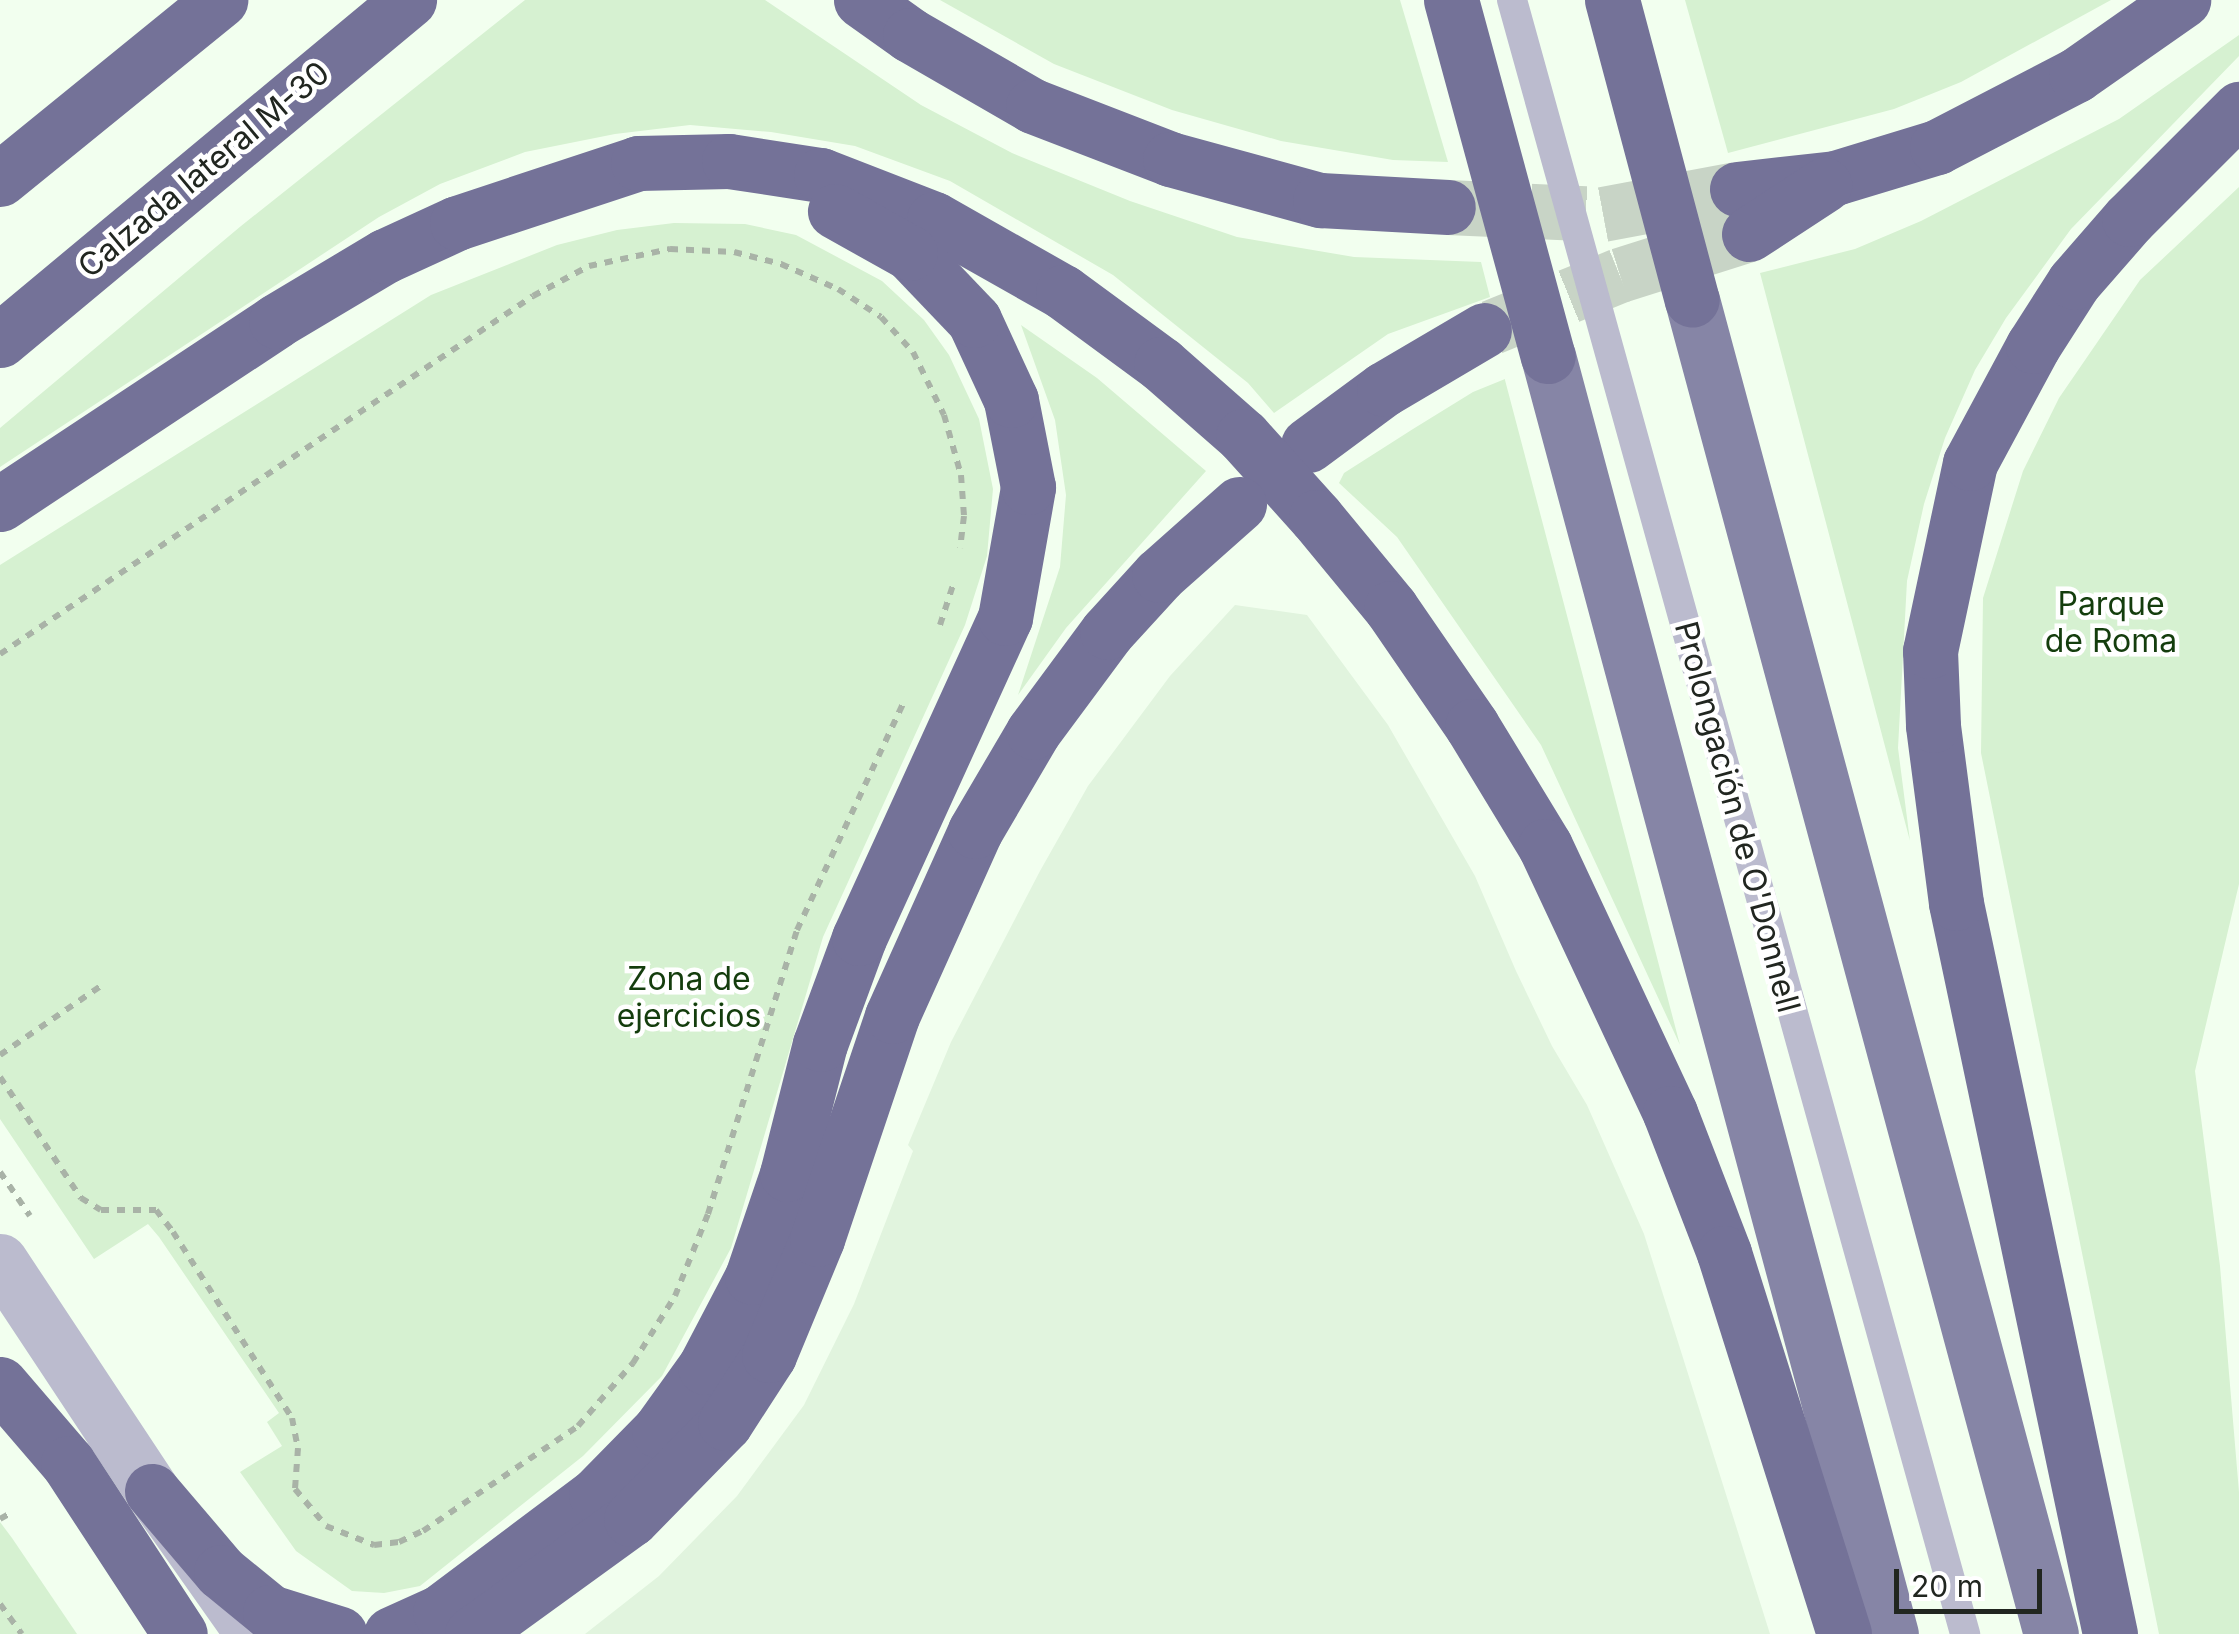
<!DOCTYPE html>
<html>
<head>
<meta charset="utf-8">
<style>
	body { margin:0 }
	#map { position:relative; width:2239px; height:1634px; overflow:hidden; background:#f2ffef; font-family:Inter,sans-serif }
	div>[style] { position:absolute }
	.built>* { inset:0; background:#e1f4de }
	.green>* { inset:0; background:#d6f1d1 }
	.motorway-tunnel>* { height:55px; margin-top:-27.5px; transform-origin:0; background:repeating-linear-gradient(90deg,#c8d4c6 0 55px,transparent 0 83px) }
	.path>* { height:6px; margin-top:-3px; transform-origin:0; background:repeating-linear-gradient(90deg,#a9b3a7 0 8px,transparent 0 16px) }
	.service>* { height:30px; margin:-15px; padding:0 15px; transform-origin:15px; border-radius:15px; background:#bbbbce }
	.tertiary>* { height:55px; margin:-27.5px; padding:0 27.5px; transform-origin:27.5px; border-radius:27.5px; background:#bbbbce }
	.primary>* { height:55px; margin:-27.5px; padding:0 27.5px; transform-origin:27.5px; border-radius:27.5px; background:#8685a6 }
	.motorway>* { height:55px; margin:-27.5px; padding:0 27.5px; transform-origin:27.5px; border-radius:27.5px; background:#747298 }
	span { translate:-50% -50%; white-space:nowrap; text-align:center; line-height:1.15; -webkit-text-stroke:9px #fff; paint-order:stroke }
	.street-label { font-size:32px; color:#212620 }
	.park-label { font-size:32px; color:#143d0d }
	.scale { position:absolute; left:1894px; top:1569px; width:148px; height:45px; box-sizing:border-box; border:5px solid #212620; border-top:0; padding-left:12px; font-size:30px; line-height:35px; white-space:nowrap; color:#212620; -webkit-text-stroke:8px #fff; paint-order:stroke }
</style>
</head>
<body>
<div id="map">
	<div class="built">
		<i style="clip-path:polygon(1235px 605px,1307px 615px,1388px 725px,1475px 876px,1516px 971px,1552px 1046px,1587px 1105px,1644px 1234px,1770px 1634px,585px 1634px,659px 1576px,737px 1496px,804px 1405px,854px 1304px,913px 1151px,908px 1145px,951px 1042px,1040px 871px,1088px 786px,1170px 676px)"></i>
	</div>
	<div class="green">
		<i style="clip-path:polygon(525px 0,765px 0,921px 105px,1012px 153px,1130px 201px,1237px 237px,1354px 257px,1481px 262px,1490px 297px,1388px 334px,1274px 413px,1248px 383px,1113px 275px,950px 181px,855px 146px,771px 132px,690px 125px,615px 134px,525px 152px,440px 184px,379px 217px,0 467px,0 428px,241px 226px)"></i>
		<i style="clip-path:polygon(940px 0,1400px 0,1448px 162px,1393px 160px,1281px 141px,1172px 110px,1054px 64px)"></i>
		<i style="clip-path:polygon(1685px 0,2111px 0,1961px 82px,1894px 109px,1728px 153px)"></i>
		<i style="clip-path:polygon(2239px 35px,2239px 56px,2071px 229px,2006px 318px,1975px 370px,1945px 438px,1924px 504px,1907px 581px,1898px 748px,1910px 841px,1760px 273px,1855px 249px,1921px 221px,2119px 119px)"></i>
		<i style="clip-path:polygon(2239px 187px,2239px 884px,2195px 1071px,2220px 1266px,2239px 1492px,2239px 1634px,2159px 1634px,1981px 753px,1983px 598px,2023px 471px,2059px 398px,2140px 280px)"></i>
		<i style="clip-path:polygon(674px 223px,745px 224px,796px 235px,882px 281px,924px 320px,949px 355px,979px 419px,993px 489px,987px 556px,965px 625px,823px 937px,731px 1248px,662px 1376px,583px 1456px,420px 1586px,384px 1593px,352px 1591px,296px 1551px,240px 1472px,282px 1446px,267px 1422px,279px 1413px,159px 1237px,148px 1224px,94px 1259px,0 1119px,0 565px,431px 295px,557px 245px,617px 230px)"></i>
		<i style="clip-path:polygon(1021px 325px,1097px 378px,1206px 471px,1066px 628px,1018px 695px,1060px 567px,1066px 495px,1055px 420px)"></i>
		<i style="clip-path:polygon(1505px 379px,1505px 380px,1680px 1045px,1541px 745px,1397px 537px,1339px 483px,1344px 473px,1413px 429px,1473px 392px)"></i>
		<i style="clip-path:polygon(0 1522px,12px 1538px,77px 1634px,0 1634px)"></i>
	</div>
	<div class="motorway-tunnel">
		<i style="left:1448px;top:207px;width:155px;rotate:2.6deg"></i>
		<i style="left:1603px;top:214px;width:136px;rotate:-10.6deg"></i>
		<i style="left:1492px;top:327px;width:138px;rotate:-22.1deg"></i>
		<i style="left:1620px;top:275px;width:135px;rotate:-17.6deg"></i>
	</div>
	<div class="path">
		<i style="left:940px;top:625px;width:42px;rotate:-72deg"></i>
		<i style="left:0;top:654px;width:642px;rotate:-33.89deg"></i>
		<i style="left:533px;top:296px;width:64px;rotate:-28.2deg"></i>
		<i style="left:589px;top:266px;width:83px;rotate:-11.9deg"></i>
		<i style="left:670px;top:249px;width:64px;rotate:2.7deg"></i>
		<i style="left:734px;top:252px;width:49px;rotate:14.3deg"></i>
		<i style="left:781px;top:264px;width:62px;rotate:23.7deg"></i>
		<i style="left:838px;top:289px;width:51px;rotate:33.1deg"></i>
		<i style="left:881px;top:317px;width:47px;rotate:47.6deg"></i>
		<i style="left:913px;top:352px;width:70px;rotate:63.8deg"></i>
		<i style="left:944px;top:415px;width:62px;rotate:74.2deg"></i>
		<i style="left:961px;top:475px;width:41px;rotate:85.8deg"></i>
		<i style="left:964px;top:516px;width:32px;rotate:97deg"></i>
		<i style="left:0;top:1055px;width:127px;rotate:-34.4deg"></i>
		<i style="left:0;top:1077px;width:146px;rotate:56.2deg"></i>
		<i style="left:81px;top:1198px;width:23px;rotate:31deg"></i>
		<i style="left:101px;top:1210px;width:55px"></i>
		<i style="left:156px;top:1210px;width:28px;rotate:52deg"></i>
		<i style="left:173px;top:1232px;width:221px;rotate:57.4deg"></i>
		<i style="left:292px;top:1418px;width:31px;rotate:79deg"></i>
		<i style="left:298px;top:1448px;width:41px;rotate:94.2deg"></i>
		<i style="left:295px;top:1489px;width:48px;rotate:50deg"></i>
		<i style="left:326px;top:1526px;width:52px;rotate:21.6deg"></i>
		<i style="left:374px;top:1545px;width:25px;rotate:-7deg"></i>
		<i style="left:399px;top:1542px;width:26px;rotate:-25deg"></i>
		<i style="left:423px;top:1531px;width:187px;rotate:-34.1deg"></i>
		<i style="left:578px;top:1426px;width:84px;rotate:-48.9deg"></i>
		<i style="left:633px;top:1363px;width:79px;rotate:-57.9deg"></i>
		<i style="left:675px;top:1296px;width:88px;rotate:-68.1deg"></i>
		<i style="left:708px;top:1214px;width:298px;rotate:-72.6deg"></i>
		<i style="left:797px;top:930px;width:250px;rotate:-64.9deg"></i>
		<i style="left:0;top:1172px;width:53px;rotate:55.7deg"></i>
		<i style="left:0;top:1519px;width:13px;rotate:-29deg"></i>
		<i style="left:0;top:1604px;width:37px;rotate:54deg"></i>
	</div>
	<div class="service">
		<i style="left:1512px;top:0;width:1696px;rotate:74.5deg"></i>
	</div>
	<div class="tertiary">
		<i style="left:0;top:1261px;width:276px;rotate:56.5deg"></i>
		<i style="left:152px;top:1491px;width:175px;rotate:54.8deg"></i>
	</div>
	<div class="primary">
		<i style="left:1692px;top:300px;width:1381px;rotate:74.94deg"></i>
		<i style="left:1548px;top:356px;width:1323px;rotate:74.98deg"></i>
	</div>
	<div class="motorway">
		<i style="left:861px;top:0;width:60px;rotate:35.5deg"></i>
		<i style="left:910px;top:35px;width:142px;rotate:30deg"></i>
		<i style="left:1033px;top:106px;width:147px;rotate:21.1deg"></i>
		<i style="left:1170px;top:159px;width:156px;rotate:15.3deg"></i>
		<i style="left:1320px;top:200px;width:128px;rotate:3.1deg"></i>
		<i style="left:1451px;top:0;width:369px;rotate:74.8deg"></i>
		<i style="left:1612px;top:0;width:310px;rotate:75.1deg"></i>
		<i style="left:0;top:179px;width:284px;rotate:-39.1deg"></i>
		<i style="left:1737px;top:189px;width:99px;rotate:-6.4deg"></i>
		<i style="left:1835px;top:178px;width:107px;rotate:-16.9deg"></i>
		<i style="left:1937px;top:147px;width:157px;rotate:-27.4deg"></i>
		<i style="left:2076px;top:75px;width:131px;rotate:-35deg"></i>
		<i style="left:1749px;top:234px;width:90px;rotate:-33.2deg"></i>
		<i style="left:0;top:340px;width:532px;rotate:-39.74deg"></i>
		<i style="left:1308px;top:445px;width:94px;rotate:-36.4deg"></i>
		<i style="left:1384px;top:389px;width:116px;rotate:-30.5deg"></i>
		<i style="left:0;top:504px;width:331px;rotate:-33.5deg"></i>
		<i style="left:276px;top:321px;width:127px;rotate:-30.8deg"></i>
		<i style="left:385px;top:256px;width:79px;rotate:-24.6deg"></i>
		<i style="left:457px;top:223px;width:191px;rotate:-18.3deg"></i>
		<i style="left:638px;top:163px;width:91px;rotate:-1.3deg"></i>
		<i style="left:729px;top:161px;width:93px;rotate:8.7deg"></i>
		<i style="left:821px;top:175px;width:121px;rotate:21.3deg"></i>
		<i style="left:934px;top:219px;width:148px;rotate:29.5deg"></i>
		<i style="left:1063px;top:292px;width:122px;rotate:36.3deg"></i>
		<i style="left:1161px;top:364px;width:109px;rotate:41.3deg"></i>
		<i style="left:1243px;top:436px;width:109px;rotate:48deg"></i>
		<i style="left:1316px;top:517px;width:118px;rotate:50.5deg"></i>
		<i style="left:1391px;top:608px;width:143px;rotate:55.5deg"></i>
		<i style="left:1472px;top:726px;width:140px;rotate:58.7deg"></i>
		<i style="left:1545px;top:846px;width:295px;rotate:64.9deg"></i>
		<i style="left:1670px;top:1113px;width:150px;rotate:68.9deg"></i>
		<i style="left:1724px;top:1253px;width:399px;rotate:72.5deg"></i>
		<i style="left:0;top:1384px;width:104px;rotate:49.3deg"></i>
		<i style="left:68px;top:1463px;width:204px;rotate:56.8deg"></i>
		<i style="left:152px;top:1491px;width:106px;rotate:49.6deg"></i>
		<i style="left:221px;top:1572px;width:63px;rotate:39.2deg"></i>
		<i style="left:270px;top:1612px;width:73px;rotate:17.4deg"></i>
		<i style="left:391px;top:1634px;width:54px;rotate:-24.2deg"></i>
		<i style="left:440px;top:1612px;width:195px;rotate:-36.9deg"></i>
		<i style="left:596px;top:1495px;width:90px;rotate:-45.5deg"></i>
		<i style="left:659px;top:1431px;width:79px;rotate:-54.3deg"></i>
		<i style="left:705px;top:1367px;width:102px;rotate:-62.4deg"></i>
		<i style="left:752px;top:1277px;width:109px;rotate:-71.2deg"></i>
		<i style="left:787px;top:1174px;width:134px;rotate:-75.8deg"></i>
		<i style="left:820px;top:1044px;width:113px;rotate:-69.8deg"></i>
		<i style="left:859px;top:938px;width:352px;rotate:-65.5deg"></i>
		<i style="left:1005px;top:618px;width:133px;rotate:-80deg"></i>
		<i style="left:1028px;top:487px;width:89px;rotate:-101.1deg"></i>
		<i style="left:1011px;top:400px;width:88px;rotate:-114.8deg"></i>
		<i style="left:974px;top:320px;width:93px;rotate:-133.7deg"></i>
		<i style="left:910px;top:253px;width:86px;rotate:-150.8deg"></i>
		<i style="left:472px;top:1634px;width:196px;rotate:-35.9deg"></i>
		<i style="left:631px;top:1519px;width:134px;rotate:-45.6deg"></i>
		<i style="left:725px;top:1423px;width:81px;rotate:-57.1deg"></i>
		<i style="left:769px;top:1355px;width:126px;rotate:-67.5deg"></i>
		<i style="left:817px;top:1239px;width:235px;rotate:-71.4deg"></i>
		<i style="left:892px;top:1016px;width:203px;rotate:-65.8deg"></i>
		<i style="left:975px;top:831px;width:115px;rotate:-59.6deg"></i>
		<i style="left:1033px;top:732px;width:124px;rotate:-53.5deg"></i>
		<i style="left:1107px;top:632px;width:77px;rotate:-47.6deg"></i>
		<i style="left:1159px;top:575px;width:107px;rotate:-41.6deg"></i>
		<i style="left:2110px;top:1634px;width:747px;rotate:-101.9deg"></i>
		<i style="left:1956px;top:903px;width:179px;rotate:-97.4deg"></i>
		<i style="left:1933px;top:725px;width:74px;rotate:-92.3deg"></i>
		<i style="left:1930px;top:651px;width:192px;rotate:-78deg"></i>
		<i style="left:1970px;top:463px;width:133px;rotate:-61.7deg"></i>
		<i style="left:2033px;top:346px;width:76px;rotate:-57.4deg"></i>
		<i style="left:2074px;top:282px;width:84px;rotate:-48.9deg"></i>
		<i style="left:2129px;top:219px;width:156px;rotate:-45deg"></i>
	</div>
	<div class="street-label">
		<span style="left:204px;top:170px;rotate:-40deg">Calzada lateral M-30</span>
		<span style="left:1737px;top:817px;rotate:75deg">Prolongación de O'Donnell</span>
	</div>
	<div class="park-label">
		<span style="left:2111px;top:623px">Parque<br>de Roma</span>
		<span style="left:689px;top:998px">Zona de<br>ejercicios</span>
	</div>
	<div class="scale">20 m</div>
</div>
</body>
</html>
